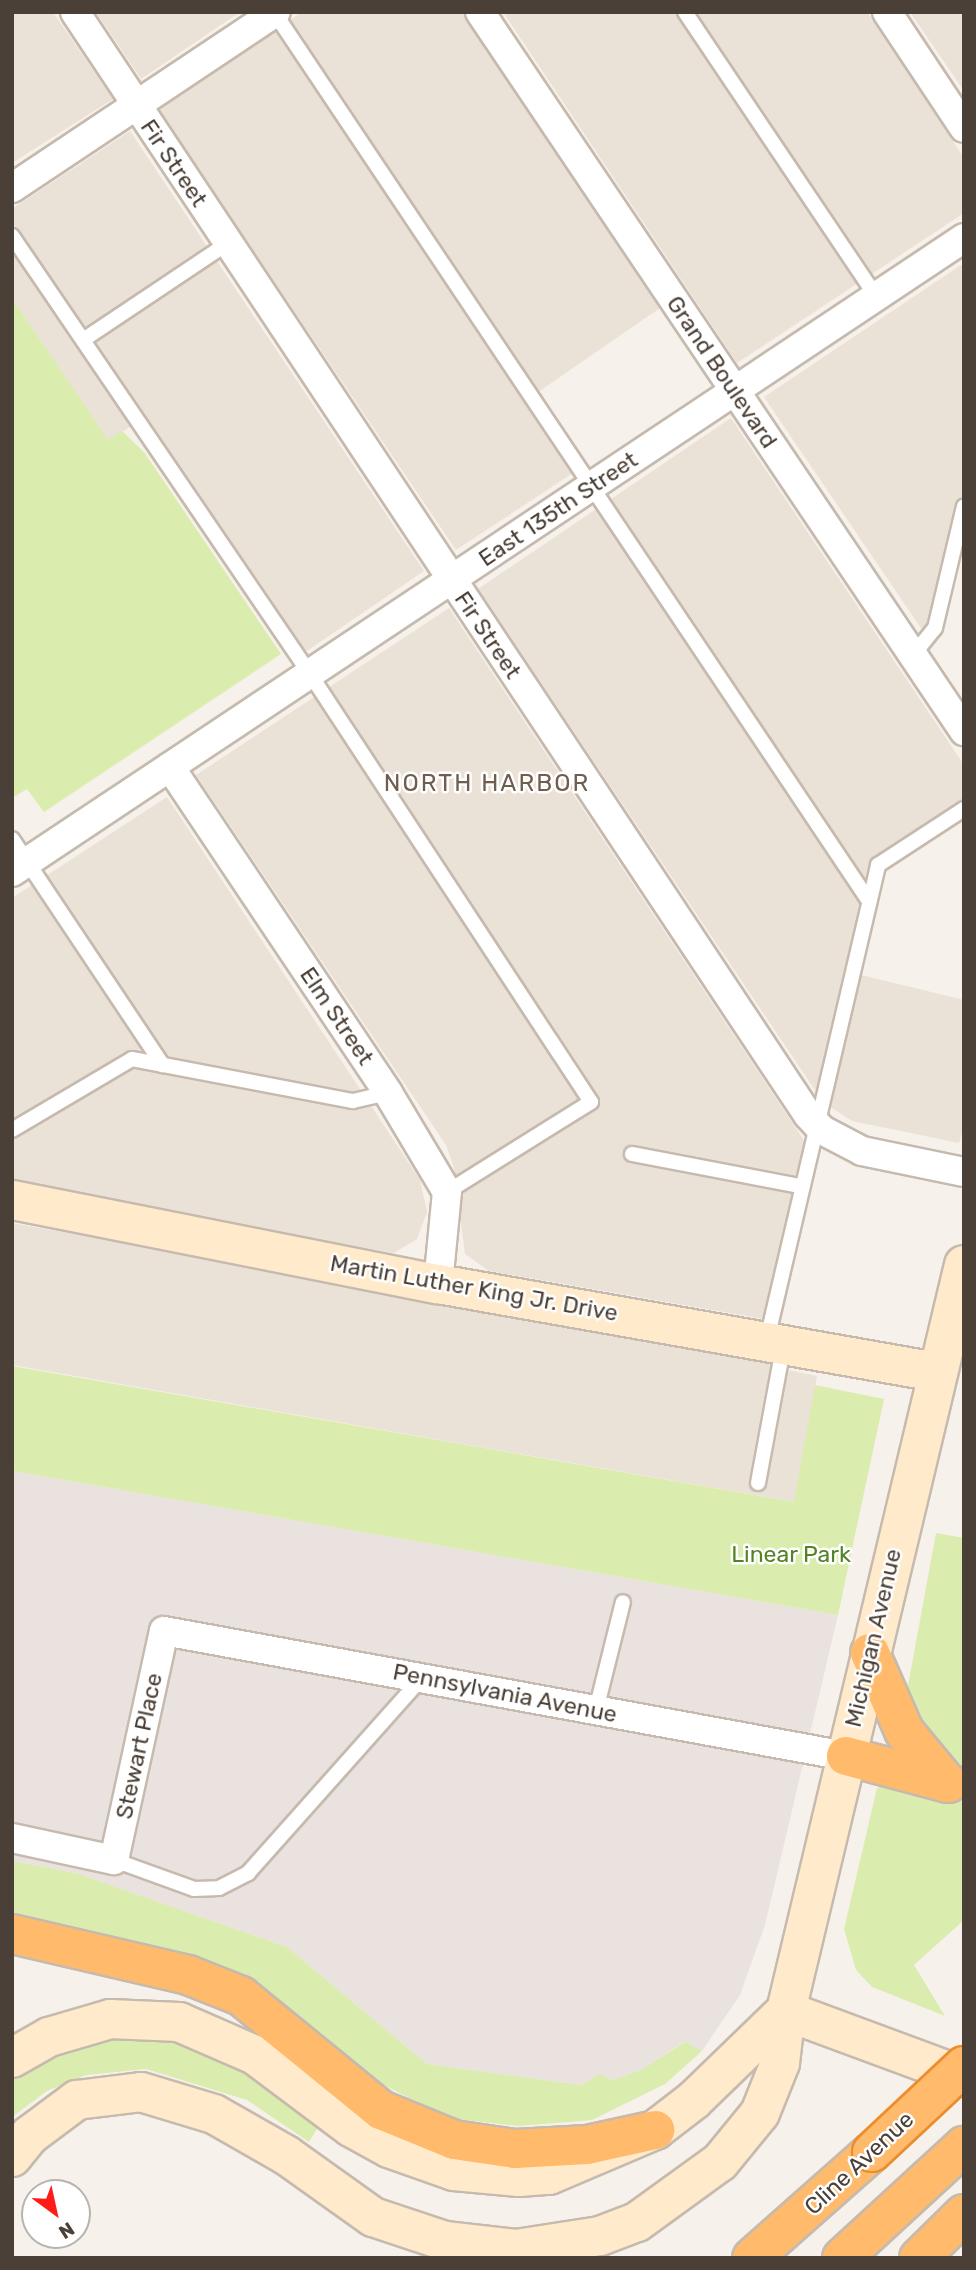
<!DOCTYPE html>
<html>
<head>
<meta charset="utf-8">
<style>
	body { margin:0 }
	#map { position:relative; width:976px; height:2270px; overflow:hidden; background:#f6f1ea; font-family:Rubik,sans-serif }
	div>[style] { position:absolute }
	.residential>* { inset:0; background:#eae2d7 }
	.industrial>* { inset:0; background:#e9e2de }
	.green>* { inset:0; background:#daedaf }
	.roads { filter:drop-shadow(2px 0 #c6baae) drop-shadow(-2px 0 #c6baae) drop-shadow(0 2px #c6baae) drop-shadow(0 -2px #c6baae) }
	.service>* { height:14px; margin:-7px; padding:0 7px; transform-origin:7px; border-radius:7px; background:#fff }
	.minor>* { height:28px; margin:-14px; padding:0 14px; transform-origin:14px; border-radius:14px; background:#fff }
	.secondary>* { height:38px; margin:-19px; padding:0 19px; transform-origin:19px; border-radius:19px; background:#ffebcb }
	.motorway>* { height:38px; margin:-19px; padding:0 19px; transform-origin:19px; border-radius:19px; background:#ffba6c }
	.bridges { filter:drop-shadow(2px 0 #ec8d2e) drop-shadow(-2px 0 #ec8d2e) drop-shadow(0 2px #ec8d2e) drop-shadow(0 -2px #ec8d2e) }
	.motorway-bridge>* { height:38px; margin:-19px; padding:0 19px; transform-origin:19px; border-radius:19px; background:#ffba6c }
	span { translate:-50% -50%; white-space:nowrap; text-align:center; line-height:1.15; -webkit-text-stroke:5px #fff; paint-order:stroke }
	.street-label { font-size:23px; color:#4b4037 }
	.park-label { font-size:23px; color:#548323 }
	.neighbourhood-label { font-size:24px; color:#6f5d4d; letter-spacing:2px }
	.frame { position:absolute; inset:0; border:14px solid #4b4037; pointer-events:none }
	.north { position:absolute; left:21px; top:2179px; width:70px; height:70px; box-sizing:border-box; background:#fff; border:2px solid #b7b3af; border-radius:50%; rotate:147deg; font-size:19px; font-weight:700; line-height:28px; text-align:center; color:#4b4037 }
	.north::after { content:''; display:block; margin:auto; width:24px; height:32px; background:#ff1c18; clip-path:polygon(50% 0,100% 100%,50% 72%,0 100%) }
</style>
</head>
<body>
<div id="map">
	<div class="residential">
		<i style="clip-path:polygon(12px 12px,53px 12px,113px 99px,12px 163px)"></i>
		<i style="clip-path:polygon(96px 12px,240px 12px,141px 79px)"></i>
		<i style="clip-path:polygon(302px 12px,463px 12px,660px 308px,531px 397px,579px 469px,456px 550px,157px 108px)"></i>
		<i style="clip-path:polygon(503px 12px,867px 12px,964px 158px,964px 213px,737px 363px)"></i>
		<i style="clip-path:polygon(910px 12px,964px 12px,964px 91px)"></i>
		<i style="clip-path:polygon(130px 131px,424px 571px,298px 657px,138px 422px,108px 441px,12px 298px,12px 209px)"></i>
		<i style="clip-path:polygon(964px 263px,964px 506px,927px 637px,764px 397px)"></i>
		<i style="clip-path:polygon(731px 418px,964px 765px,964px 809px,878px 865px,853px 973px,964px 1000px,964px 1126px,959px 1143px,852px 1121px,823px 1102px,478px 589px)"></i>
		<i style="clip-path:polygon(449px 608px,817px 1160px,781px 1322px,489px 1271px,465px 1254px,454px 1168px,446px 1145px,196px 775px)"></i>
		<i style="clip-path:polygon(167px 797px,420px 1180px,427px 1212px,417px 1239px,394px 1253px,29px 1189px,12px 1181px,12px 898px)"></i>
		<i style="clip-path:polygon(12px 1223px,741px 1353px,779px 1368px,817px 1376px,795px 1502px,12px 1365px)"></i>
	</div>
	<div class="industrial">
		<i style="clip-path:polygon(12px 1471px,838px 1615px,765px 1925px,740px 1995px,702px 2051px,684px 2042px,641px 2070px,612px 2080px,600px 2074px,581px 2085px,427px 2064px,287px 1947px,76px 1873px,12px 1861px)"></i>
	</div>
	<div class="green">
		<i style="clip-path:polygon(12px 298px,108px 440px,122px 431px,144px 452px,281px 654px,44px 812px,27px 789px,12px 798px)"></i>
		<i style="clip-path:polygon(12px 1366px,794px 1502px,815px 1385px,884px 1399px,838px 1615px,12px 1471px)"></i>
		<i style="clip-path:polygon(936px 1533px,964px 1538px,964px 1768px,945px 1760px,920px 1731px,907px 1691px)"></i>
		<i style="clip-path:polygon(893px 1783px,964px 1796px,964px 1920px,914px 1965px,945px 2016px,872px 1987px,856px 1970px,844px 1929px,877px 1788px)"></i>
		<i style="clip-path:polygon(12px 1861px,76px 1873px,287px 1947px,427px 2064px,581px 2085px,600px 2074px,612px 2080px,641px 2070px,685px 2042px,702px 2051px,665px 2084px,592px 2120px,519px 2126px,447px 2118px,369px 2077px,182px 1955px,12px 1913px)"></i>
		<i style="clip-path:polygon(124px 2036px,173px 2039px,228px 2059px,320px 2124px,309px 2142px,247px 2100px,146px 2069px,86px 2075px,47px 2091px,12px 2117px,12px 2077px,70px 2044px)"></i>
	</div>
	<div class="roads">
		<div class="service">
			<i style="left:274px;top:12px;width:1070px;rotate:56.21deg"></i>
			<i style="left:685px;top:12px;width:342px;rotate:56.1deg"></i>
			<i style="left:12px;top:236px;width:530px;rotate:55.77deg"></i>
			<i style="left:310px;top:674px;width:512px;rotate:56.71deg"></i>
			<i style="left:591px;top:1102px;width:170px;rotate:148deg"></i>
			<i style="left:83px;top:340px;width:174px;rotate:-33.8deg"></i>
			<i style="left:913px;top:655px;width:35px;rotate:-51deg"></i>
			<i style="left:935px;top:628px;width:125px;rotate:-76.6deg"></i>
			<i style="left:12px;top:839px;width:272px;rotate:56.3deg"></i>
			<i style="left:12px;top:1130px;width:139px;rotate:-30.6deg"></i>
			<i style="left:132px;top:1059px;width:225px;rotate:10.8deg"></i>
			<i style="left:353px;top:1101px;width:36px;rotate:-13deg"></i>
			<i style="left:632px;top:1154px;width:171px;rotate:10.8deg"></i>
			<i style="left:767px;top:1339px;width:487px;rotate:-76.8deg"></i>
			<i style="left:878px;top:865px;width:103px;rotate:-33.1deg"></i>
			<i style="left:758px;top:1483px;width:137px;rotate:-79.5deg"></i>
			<i style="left:596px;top:1710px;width:111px;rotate:-76deg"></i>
			<i style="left:114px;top:1860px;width:85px;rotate:19.9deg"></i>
			<i style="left:194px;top:1889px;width:25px;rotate:-2deg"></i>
			<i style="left:219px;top:1888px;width:33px;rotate:-27deg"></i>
			<i style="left:248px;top:1873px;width:261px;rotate:-48.3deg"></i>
		</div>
		<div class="minor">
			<i style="left:75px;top:12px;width:1324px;rotate:56.39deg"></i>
			<i style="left:808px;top:1115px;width:21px;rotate:47deg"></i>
			<i style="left:822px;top:1130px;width:45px;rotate:27.7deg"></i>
			<i style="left:862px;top:1151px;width:104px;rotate:11.6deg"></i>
			<i style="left:480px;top:12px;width:867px;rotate:56.05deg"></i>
			<i style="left:887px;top:12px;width:139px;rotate:56.4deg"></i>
			<i style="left:12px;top:188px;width:317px;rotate:-33.7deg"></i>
			<i style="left:170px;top:767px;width:392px;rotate:56.2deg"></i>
			<i style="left:388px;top:1093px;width:115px;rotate:59.2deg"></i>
			<i style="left:447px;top:1192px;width:92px;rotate:95.6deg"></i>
			<i style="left:12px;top:872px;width:1144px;rotate:-33.66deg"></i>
			<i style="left:12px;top:1838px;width:104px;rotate:12.2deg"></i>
			<i style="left:114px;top:1860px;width:234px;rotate:-77.7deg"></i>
			<i style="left:164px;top:1631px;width:693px;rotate:10.39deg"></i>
		</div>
		<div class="secondary">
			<i style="left:12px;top:1200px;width:434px;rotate:11.2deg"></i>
			<i style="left:438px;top:1284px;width:506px;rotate:10.02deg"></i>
			<i style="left:786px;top:2011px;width:190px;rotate:20.3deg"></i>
			<i style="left:12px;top:2058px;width:43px;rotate:-29.6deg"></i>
			<i style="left:49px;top:2037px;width:64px;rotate:-16.4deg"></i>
			<i style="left:110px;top:2019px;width:69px;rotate:2.5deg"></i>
			<i style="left:179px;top:2022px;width:83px;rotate:23.5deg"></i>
			<i style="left:255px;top:2055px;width:120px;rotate:36.9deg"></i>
			<i style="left:351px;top:2127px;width:43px;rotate:28.9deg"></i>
			<i style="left:389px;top:2148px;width:69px;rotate:19.5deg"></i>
			<i style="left:454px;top:2171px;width:65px;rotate:5.3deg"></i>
			<i style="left:519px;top:2177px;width:30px;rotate:-4deg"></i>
			<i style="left:549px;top:2175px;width:115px;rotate:-23deg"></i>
			<i style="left:655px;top:2130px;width:49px;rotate:-37.6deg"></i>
			<i style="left:694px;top:2100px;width:128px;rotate:-44.1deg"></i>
			<i style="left:12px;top:2157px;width:28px;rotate:-51deg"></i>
			<i style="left:30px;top:2135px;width:59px;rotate:-36.7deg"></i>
			<i style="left:77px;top:2100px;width:64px;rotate:-7.1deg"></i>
			<i style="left:141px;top:2092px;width:76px;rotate:16.8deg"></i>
			<i style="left:214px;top:2114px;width:83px;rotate:29.7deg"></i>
			<i style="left:286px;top:2155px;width:107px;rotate:35.5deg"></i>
			<i style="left:373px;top:2217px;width:76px;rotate:18.4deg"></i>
			<i style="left:445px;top:2241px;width:71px;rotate:6.4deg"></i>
			<i style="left:516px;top:2249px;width:85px;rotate:-8.8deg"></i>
			<i style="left:600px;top:2236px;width:40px;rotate:-21deg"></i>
			<i style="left:637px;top:2222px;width:102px;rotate:-35.9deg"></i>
			<i style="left:720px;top:2162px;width:63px;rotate:-50.8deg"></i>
			<i style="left:760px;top:2113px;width:54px;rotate:-68.2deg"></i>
			<i style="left:780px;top:2063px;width:52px;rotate:-83.4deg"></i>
			<i style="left:786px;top:2011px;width:767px;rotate:-76.58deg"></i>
		</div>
		<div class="motorway">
			<i style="left:870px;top:1653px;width:85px;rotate:66.4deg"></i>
			<i style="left:904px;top:1731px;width:67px;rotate:50.4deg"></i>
			<i style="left:846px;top:1756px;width:106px;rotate:14.8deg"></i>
			<i style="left:12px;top:1934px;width:181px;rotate:13.1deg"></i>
			<i style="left:188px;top:1975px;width:57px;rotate:21.6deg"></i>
			<i style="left:241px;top:1996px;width:181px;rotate:39.2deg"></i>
			<i style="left:381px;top:2110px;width:79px;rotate:22.3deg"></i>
			<i style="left:454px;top:2140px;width:62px;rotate:8.4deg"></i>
			<i style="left:515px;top:2149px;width:72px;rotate:-3.2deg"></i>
			<i style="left:587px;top:2145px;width:70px;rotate:-12.4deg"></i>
			<i style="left:752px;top:2258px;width:160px;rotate:-41.5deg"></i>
			<i style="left:842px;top:2258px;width:166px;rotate:-42.6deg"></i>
			<i style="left:919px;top:2258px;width:63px;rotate:-44.4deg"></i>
		</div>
	</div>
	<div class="bridges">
		<div class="motorway-bridge">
			<i style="left:872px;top:2152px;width:126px;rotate:-43.1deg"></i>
		</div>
	</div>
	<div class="street-label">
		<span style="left:174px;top:163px;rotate:56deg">Fir Street</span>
		<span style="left:722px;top:372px;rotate:56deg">Grand Boulevard</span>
		<span style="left:558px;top:509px;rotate:-34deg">East 135th Street</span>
		<span style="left:488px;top:635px;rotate:56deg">Fir Street</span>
		<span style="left:337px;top:1016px;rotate:56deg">Elm Street</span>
		<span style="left:474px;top:1288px;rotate:10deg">Martin Luther King Jr. Drive</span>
		<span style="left:873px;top:1638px;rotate:-77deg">Michigan Avenue</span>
		<span style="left:505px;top:1693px;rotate:11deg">Pennsylvania Avenue</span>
		<span style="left:139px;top:1746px;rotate:-78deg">Stewart Place</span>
		<span style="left:859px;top:2163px;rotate:-43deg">Cline Avenue</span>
	</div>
	<div class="park-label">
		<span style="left:791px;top:1554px">Linear Park</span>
	</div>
	<div class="neighbourhood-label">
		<span style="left:487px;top:784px">NORTH HARBOR</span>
	</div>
	<div class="frame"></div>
	<div class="north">N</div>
</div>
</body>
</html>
